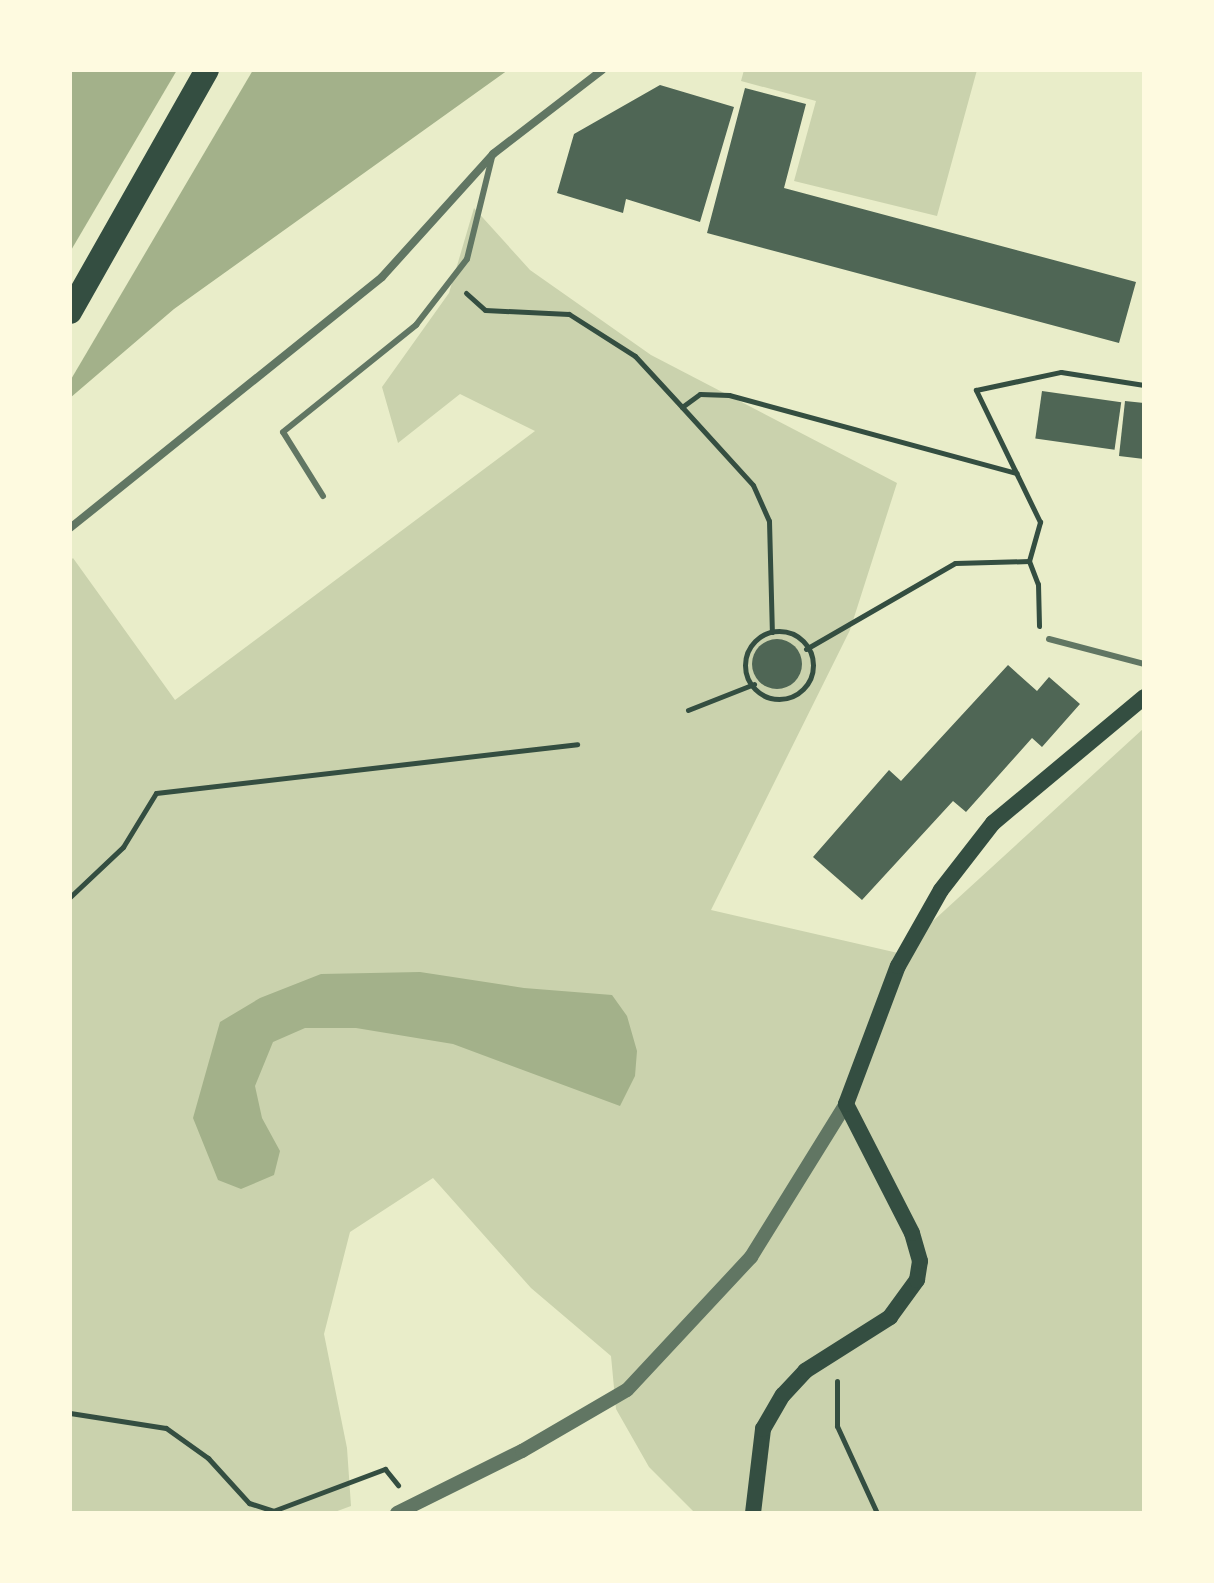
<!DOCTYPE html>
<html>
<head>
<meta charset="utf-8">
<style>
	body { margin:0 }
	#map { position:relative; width:1214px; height:1583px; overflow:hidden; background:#e9edc9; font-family:Signika,sans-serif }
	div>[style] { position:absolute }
	.green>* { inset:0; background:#cad2ad }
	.water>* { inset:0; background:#a3b18a }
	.pier>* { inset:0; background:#e9edc9 }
	.building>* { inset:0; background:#4f6655; transform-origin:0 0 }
	.round { border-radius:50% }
	.path>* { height:5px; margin:-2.5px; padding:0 2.5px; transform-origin:2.5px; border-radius:2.5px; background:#344e41 }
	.path>.ring { margin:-2.5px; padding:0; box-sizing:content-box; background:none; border:5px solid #344e41; border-radius:50% }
	.service>* { height:6px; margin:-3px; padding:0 3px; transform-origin:3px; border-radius:3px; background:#617663 }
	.minor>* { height:8px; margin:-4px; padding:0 4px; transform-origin:4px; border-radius:4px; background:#617663 }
	.tertiary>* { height:14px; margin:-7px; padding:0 7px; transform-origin:7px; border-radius:7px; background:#617663 }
	.secondary>* { height:16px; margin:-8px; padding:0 8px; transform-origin:8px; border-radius:8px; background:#344e41 }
	.motorway>* { height:24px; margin:-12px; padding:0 12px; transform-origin:12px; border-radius:12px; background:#344e41 }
	span { translate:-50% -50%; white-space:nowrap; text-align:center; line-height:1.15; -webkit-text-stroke:6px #fefae0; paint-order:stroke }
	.frame { position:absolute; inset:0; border:72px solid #fefae0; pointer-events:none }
</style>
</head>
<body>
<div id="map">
	<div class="green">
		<i style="clip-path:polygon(744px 70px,977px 70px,937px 216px,794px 181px,816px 101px,741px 81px)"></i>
		<i style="clip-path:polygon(474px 208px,530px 270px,651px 355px,897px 483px,850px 630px,711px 910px,898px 953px,1144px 728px,1144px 1513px,695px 1513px,649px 1467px,616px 1409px,611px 1356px,531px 1288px,433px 1178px,350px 1232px,324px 1334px,347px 1448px,351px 1506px,332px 1513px,70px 1513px,70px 561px,73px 558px,175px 700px,535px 431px,460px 394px,398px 443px,382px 387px,449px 293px)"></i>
	</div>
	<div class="water">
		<i style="clip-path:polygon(70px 70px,508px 70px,174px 309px,70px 398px)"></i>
		<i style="clip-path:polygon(420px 972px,524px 988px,612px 995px,627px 1016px,637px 1051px,635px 1076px,620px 1106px,453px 1044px,356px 1028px,305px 1028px,273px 1042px,255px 1086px,262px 1118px,280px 1151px,274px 1175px,241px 1189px,218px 1180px,193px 1118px,220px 1022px,260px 998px,321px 974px)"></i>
	</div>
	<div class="pier">
		<i style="clip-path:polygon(177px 70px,253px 70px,70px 381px,70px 252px)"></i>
	</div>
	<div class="building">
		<i style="clip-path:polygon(660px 85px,734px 107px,700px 222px,626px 199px,623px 213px,557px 193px,574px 134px)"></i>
		<i style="clip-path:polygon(745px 88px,806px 104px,784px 188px,1136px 282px,1119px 343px,707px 233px)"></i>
		<i style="left:1042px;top:391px;width:80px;height:48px;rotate:8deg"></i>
		<i style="clip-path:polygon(1125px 401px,1144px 403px,1144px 459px,1119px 456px)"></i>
		<i class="round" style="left:752px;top:639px;width:50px;height:50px"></i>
		<i style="clip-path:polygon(1008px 665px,1037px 691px,1049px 677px,1080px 704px,1042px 747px,1032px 738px,966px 812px,953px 801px,862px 900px,813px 857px,889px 770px,901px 781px)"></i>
	</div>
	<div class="path">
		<i style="left:466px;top:293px;width:25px;rotate:42deg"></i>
		<i style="left:485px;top:310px;width:84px;rotate:2.7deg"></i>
		<i style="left:569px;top:314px;width:78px;rotate:32.5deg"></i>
		<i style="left:635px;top:356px;width:69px;rotate:47.3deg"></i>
		<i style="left:682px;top:407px;width:22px;rotate:-36deg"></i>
		<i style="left:700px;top:394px;width:29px;rotate:2deg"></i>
		<i style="left:729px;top:395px;width:298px;rotate:15.2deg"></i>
		<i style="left:682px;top:407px;width:105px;rotate:47.7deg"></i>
		<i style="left:753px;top:485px;width:39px;rotate:66deg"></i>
		<i style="left:769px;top:521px;width:111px;rotate:88.5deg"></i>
		<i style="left:1029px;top:561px;width:25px;rotate:69deg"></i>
		<i style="left:1038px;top:584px;width:42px;rotate:88.6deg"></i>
		<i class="ring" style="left:745px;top:631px;width:63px;height:63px"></i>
		<i style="left:806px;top:649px;width:172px;rotate:-30deg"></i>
		<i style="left:955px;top:563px;width:74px;rotate:-1.5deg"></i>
		<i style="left:1029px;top:561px;width:41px;rotate:-74.2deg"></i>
		<i style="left:1040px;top:522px;width:147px;rotate:-115.9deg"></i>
		<i style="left:976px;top:390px;width:87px;rotate:-12deg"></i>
		<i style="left:1061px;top:372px;width:84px;rotate:8.9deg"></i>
		<i style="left:688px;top:710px;width:71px;rotate:-21.5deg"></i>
		<i style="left:70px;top:897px;width:73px;rotate:-43.3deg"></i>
		<i style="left:123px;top:847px;width:63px;rotate:-58.6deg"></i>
		<i style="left:156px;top:793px;width:424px;rotate:-6.6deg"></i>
		<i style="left:837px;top:1381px;width:45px;rotate:90deg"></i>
		<i style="left:837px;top:1426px;width:96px;rotate:65.3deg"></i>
		<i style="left:70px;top:1413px;width:97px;rotate:8.9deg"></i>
		<i style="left:166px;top:1428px;width:52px;rotate:35.5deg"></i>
		<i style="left:208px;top:1458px;width:61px;rotate:47.7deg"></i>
		<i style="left:249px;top:1503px;width:25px;rotate:18deg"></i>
		<i style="left:273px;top:1511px;width:120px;rotate:-20.6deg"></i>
		<i style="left:385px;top:1469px;width:21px;rotate:51deg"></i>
	</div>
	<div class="service">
		<i style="left:323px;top:496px;width:75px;rotate:-122deg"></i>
		<i style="left:283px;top:432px;width:171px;rotate:-38.8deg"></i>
		<i style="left:416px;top:325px;width:83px;rotate:-52.3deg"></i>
		<i style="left:467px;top:259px;width:105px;rotate:-76.2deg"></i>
		<i style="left:1049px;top:639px;width:98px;rotate:14.7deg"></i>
	</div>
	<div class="minor">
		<i style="left:70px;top:528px;width:400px;rotate:-38.8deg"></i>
		<i style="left:382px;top:277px;width:166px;rotate:-47.9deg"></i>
		<i style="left:493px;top:154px;width:138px;rotate:-37.6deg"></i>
	</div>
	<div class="tertiary">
		<i style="left:397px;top:1513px;width:140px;rotate:-26.4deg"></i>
		<i style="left:522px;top:1451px;width:121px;rotate:-30.2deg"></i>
		<i style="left:627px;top:1390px;width:182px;rotate:-47deg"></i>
		<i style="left:751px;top:1257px;width:180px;rotate:-58.2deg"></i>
	</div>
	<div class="secondary">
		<i style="left:753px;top:1513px;width:85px;rotate:-83.2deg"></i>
		<i style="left:763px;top:1429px;width:39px;rotate:-60deg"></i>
		<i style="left:783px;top:1395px;width:33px;rotate:-47deg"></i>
		<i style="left:805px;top:1371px;width:101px;rotate:-32.4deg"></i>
		<i style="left:890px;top:1317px;width:46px;rotate:-53.9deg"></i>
		<i style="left:917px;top:1280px;width:19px;rotate:-81deg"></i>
		<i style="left:920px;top:1261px;width:29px;rotate:-106deg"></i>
		<i style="left:912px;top:1233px;width:145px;rotate:-117.1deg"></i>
		<i style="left:846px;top:1104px;width:147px;rotate:-69.4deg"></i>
		<i style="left:898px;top:966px;width:87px;rotate:-60.5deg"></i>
		<i style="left:941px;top:890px;width:85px;rotate:-52.2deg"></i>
		<i style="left:993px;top:823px;width:197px;rotate:-39.8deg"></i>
	</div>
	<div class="motorway">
		<i style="left:70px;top:312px;width:278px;rotate:-60.5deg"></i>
	</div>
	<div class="frame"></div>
</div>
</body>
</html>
